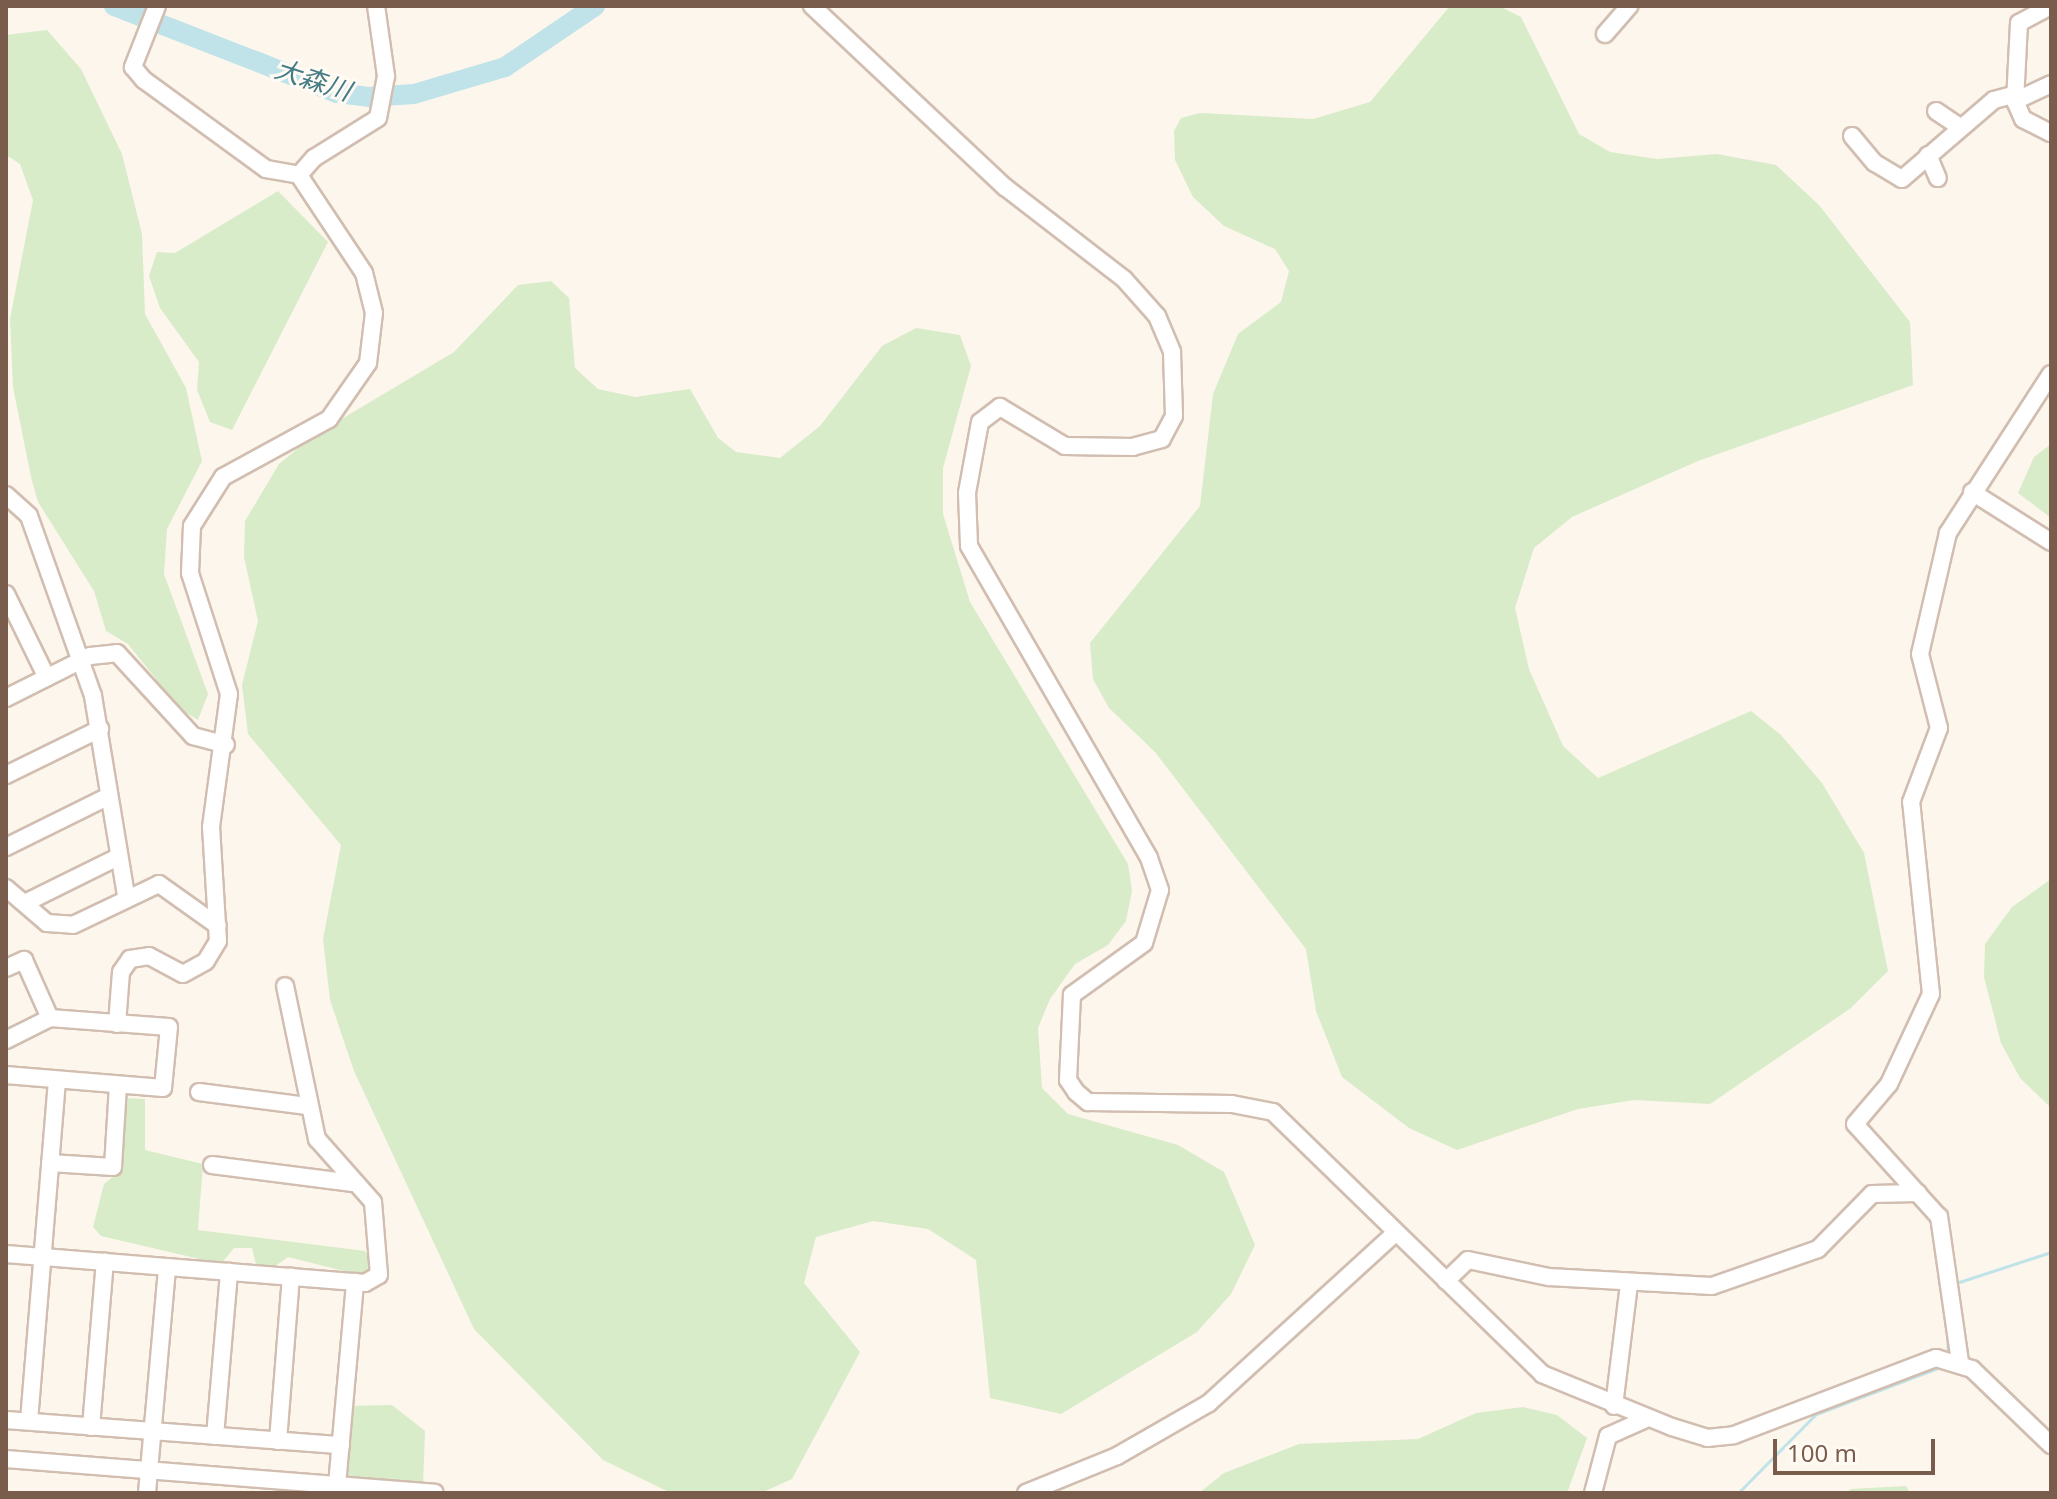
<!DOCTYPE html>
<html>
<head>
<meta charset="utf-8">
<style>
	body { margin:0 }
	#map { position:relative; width:2057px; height:1499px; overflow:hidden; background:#fdf6ec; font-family:"Noto Sans","Noto Sans JP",sans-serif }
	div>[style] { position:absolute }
	.green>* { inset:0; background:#d8ecc9 }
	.stream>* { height:3px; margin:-1.5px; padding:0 1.5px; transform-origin:1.5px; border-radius:1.5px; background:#bfe3e8 }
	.river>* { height:20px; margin:-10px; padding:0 10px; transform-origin:10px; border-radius:10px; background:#bfe3e8 }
	.roads { filter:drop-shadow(2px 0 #d1beb0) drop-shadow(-2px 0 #d1beb0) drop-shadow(0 2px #d1beb0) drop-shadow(0 -2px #d1beb0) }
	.minor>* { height:16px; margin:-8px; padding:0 8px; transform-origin:8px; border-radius:8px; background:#fff }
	span { translate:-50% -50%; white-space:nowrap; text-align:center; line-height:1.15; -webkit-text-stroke:6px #fffaf3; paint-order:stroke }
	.water-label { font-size:26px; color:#437c86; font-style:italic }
	.frame { position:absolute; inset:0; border:8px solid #7a5c4d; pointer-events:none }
	.scale { position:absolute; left:1773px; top:1439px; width:162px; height:36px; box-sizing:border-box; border:4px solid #7a5c4d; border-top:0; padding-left:10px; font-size:24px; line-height:28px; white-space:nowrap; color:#7a5c4d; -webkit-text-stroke:6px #fffaf3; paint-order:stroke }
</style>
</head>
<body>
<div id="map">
	<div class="green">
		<i style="clip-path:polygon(1450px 6px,1499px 6px,1521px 17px,1579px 134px,1610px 152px,1657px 159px,1717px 154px,1776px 165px,1819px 205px,1910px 322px,1913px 385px,1698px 461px,1572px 517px,1534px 548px,1515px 608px,1529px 669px,1563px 746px,1598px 778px,1751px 711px,1781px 735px,1822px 783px,1864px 853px,1888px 971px,1851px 1008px,1710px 1104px,1634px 1100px,1578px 1109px,1457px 1150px,1409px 1128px,1342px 1077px,1316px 1011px,1306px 949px,1155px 752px,1109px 708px,1093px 679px,1090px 643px,1200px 506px,1213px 394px,1238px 334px,1281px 302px,1289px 271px,1275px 249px,1224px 226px,1193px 197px,1175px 160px,1174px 131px,1181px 118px,1200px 113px,1313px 119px,1370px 102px)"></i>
		<i style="clip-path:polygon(47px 30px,81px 69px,122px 154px,142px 234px,145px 314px,186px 388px,202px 461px,167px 529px,164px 574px,208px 694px,198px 720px,180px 709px,128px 644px,106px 631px,94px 591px,38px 502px,31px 477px,13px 387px,10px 319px,33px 200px,20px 164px,6px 155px,6px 35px)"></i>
		<i style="clip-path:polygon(278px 191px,328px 242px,232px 430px,210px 422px,197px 390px,199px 362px,160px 308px,149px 276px,157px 252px,175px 253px)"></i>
		<i style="clip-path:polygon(551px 281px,569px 298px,575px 368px,598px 389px,635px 397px,690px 389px,718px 438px,736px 452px,780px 458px,820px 426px,882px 346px,916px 328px,960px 335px,971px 366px,943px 468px,943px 514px,970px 602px,1128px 864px,1132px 891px,1126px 921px,1108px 945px,1075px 964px,1050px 999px,1038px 1028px,1042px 1088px,1068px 1114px,1178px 1145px,1224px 1172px,1255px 1245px,1231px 1294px,1197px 1332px,1061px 1414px,990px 1398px,976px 1260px,928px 1229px,873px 1221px,816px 1237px,804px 1283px,860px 1352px,792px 1479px,761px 1493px,671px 1493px,603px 1460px,474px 1329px,354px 1071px,330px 1000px,323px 939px,341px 845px,248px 734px,242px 685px,258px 621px,244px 557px,245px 521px,279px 464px,313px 436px,454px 352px,518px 285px)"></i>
		<i style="clip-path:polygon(2051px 444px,2051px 518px,2018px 493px,2034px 457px)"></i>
		<i style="clip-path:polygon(2051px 879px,2051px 1108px,2020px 1078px,2001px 1043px,1984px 977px,1985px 944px,2012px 907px)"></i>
		<i style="clip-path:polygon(124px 1098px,145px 1099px,145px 1150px,203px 1164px,198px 1230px,365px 1251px,372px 1260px,364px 1276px,288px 1257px,274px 1267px,256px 1265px,252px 1248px,234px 1248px,221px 1264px,101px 1236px,93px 1227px,104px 1184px,119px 1172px)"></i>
		<i style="clip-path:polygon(392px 1405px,425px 1431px,423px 1487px,340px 1482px,347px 1406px)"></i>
		<i style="clip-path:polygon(1523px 1407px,1557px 1415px,1587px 1438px,1567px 1493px,1199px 1493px,1224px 1473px,1299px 1444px,1418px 1439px,1476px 1413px)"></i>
		<i style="clip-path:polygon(1906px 1486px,1910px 1493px,1846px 1493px,1851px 1489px)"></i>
	</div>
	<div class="stream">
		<i style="left:1953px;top:1284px;width:103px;rotate:-18.1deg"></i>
		<i style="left:1947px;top:1330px;width:24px;rotate:88deg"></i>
		<i style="left:1738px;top:1493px;width:111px;rotate:-45.4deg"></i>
		<i style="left:1816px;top:1414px;width:139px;rotate:-20.7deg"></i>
	</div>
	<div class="river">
		<i style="left:114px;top:6px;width:239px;rotate:21.3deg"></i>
		<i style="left:337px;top:93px;width:32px;rotate:7deg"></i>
		<i style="left:369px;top:97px;width:45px;rotate:-3.8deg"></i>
		<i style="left:414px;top:94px;width:95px;rotate:-16.5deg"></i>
		<i style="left:505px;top:67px;width:109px;rotate:-34.1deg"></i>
	</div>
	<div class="roads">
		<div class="minor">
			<i style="left:157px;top:6px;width:66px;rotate:111.5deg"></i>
			<i style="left:133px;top:67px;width:17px;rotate:50deg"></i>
			<i style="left:144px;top:80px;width:151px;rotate:36.1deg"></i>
			<i style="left:266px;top:169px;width:34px;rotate:10deg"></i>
			<i style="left:812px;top:6px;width:265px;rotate:43.2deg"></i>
			<i style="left:1005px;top:187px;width:150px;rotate:37.7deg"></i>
			<i style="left:1124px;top:279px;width:50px;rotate:48.3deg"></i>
			<i style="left:1157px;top:316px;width:39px;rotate:67deg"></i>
			<i style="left:1172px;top:352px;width:64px;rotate:88.2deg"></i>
			<i style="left:1174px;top:416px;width:26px;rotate:118deg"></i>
			<i style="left:1162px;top:439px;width:30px;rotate:165deg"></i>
			<i style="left:1133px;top:447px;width:68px;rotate:-179.2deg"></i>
			<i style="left:1065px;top:446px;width:76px;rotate:-149deg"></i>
			<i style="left:1000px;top:407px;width:25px;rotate:143deg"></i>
			<i style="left:980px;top:422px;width:72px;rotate:100.4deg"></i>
			<i style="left:967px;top:493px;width:53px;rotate:87.8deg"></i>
			<i style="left:969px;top:546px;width:360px;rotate:60deg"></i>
			<i style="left:1149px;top:858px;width:34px;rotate:71deg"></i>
			<i style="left:1160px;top:890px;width:55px;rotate:106.8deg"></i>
			<i style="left:1144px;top:943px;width:89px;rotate:144.2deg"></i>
			<i style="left:1072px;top:995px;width:85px;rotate:92.7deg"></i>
			<i style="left:1068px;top:1080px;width:14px;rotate:56deg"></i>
			<i style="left:1076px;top:1092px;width:16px;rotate:40deg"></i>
			<i style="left:1088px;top:1102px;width:144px;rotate:0.8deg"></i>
			<i style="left:1232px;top:1104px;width:42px;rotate:11deg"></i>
			<i style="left:1273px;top:1112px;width:376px;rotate:44.2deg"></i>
			<i style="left:1542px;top:1374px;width:140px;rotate:22.2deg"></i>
			<i style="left:1672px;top:1427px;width:37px;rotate:17deg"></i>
			<i style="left:1707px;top:1438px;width:27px;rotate:-6deg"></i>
			<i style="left:1734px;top:1435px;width:216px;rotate:-20.9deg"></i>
			<i style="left:1936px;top:1358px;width:38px;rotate:17deg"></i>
			<i style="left:1972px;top:1369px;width:110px;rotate:43.9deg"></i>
			<i style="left:2049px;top:7px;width:34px;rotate:152deg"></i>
			<i style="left:2019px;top:23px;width:78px;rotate:92.9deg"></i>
			<i style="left:2015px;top:101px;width:20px;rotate:66deg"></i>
			<i style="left:2023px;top:119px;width:31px;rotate:27deg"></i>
			<i style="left:1605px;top:34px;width:37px;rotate:-49deg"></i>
			<i style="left:2015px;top:101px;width:40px;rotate:-25deg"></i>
			<i style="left:1936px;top:111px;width:29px;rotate:34deg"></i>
			<i style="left:1852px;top:136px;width:35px;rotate:50deg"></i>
			<i style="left:1875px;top:163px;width:31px;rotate:31deg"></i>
			<i style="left:1902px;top:179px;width:121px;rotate:-40.7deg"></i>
			<i style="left:1994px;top:100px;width:23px;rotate:-15deg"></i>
			<i style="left:1928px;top:155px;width:25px;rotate:67deg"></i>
			<i style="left:1972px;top:492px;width:93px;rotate:32.3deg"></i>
			<i style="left:6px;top:495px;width:31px;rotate:42deg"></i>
			<i style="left:29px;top:516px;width:191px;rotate:70.4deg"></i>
			<i style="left:93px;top:696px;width:203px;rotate:80.6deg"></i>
			<i style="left:6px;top:594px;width:93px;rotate:64deg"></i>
			<i style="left:6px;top:698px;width:94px;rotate:-26.6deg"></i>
			<i style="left:90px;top:656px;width:27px;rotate:-6deg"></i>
			<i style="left:117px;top:653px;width:113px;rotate:47.5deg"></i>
			<i style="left:193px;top:736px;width:34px;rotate:15deg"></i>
			<i style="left:6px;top:775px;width:105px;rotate:-26.1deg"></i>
			<i style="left:6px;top:847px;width:115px;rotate:-26.3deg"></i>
			<i style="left:6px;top:888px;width:54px;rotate:40.5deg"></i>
			<i style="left:47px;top:923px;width:26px;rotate:4deg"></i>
			<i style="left:73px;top:925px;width:95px;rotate:-25.5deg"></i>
			<i style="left:159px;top:884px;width:72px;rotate:35.4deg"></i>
			<i style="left:29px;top:901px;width:99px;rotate:-26.3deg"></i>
			<i style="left:6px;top:968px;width:20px;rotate:-24deg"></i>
			<i style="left:24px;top:960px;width:64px;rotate:65.9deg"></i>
			<i style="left:117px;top:1024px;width:52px;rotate:-85.6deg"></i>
			<i style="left:121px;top:972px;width:16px;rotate:-55deg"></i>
			<i style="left:130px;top:959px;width:19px;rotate:-9deg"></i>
			<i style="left:149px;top:956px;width:38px;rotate:28deg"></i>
			<i style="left:183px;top:974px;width:26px;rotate:-29deg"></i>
			<i style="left:206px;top:961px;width:23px;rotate:-59deg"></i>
			<i style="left:218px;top:941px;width:114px;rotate:-93.5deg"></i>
			<i style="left:211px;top:827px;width:134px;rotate:-82.3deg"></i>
			<i style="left:229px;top:694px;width:127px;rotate:-107.9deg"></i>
			<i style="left:190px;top:573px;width:47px;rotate:-87.6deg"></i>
			<i style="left:192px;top:526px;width:58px;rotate:-57.7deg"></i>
			<i style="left:223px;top:477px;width:121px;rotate:-28.7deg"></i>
			<i style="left:329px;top:419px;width:68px;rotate:-55.1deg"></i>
			<i style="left:368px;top:363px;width:50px;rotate:-83.2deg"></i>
			<i style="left:374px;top:313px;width:41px;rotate:-104deg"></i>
			<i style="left:364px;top:273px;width:118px;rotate:-123.6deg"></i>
			<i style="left:299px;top:175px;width:23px;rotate:-49deg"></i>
			<i style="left:314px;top:158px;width:75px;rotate:-32deg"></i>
			<i style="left:378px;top:118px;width:43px;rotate:-79.2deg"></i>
			<i style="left:386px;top:76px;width:71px;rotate:-98.1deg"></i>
			<i style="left:6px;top:1040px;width:49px;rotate:-26.6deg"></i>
			<i style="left:50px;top:1018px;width:119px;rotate:4.3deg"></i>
			<i style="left:169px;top:1027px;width:61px;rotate:95.6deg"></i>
			<i style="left:163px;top:1088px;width:158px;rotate:-175.3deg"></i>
			<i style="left:199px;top:1092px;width:109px;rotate:7.4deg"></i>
			<i style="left:50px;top:1163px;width:63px;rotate:3.6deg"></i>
			<i style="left:113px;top:1167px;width:82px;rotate:-86.5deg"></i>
			<i style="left:212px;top:1165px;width:142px;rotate:7.3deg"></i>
			<i style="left:6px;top:1254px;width:360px;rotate:4.6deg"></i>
			<i style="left:365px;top:1283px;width:16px;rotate:-30deg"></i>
			<i style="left:379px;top:1275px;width:73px;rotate:-94.7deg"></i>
			<i style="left:373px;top:1202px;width:84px;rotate:-131.6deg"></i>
			<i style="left:317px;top:1139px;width:156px;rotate:-101.8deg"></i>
			<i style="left:1446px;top:1281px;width:30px;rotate:-44deg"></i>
			<i style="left:1468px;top:1260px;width:83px;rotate:11.9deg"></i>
			<i style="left:1549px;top:1277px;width:163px;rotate:3.2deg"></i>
			<i style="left:1712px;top:1286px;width:112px;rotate:-19.2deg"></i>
			<i style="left:1818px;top:1249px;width:77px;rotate:-45.5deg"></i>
			<i style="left:1872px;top:1194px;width:46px;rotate:-1.2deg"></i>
			<i style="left:1960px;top:1362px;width:147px;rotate:-98.2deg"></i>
			<i style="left:1939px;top:1217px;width:125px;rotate:-132.1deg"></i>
			<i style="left:1855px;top:1124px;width:52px;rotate:-49.6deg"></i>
			<i style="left:1889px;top:1084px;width:99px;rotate:-65deg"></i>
			<i style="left:1931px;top:994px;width:193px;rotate:-95.9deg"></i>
			<i style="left:1911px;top:802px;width:79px;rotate:-69.3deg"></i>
			<i style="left:1939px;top:728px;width:76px;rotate:-104.4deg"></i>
			<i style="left:1920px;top:654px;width:124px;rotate:-77deg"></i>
			<i style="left:1948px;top:533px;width:189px;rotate:-57.1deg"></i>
			<i style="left:1614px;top:1406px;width:123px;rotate:-83deg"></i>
			<i style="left:6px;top:1420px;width:336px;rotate:4.3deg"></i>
			<i style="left:29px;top:1421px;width:342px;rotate:-85.3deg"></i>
			<i style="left:91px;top:1427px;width:166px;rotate:-85.2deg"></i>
			<i style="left:215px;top:1436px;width:165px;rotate:-85.1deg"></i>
			<i style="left:278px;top:1441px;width:165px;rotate:-85.5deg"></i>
			<i style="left:6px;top:1459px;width:430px;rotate:4.5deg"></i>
			<i style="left:337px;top:1485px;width:204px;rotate:-84.9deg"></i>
			<i style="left:147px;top:1493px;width:227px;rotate:-84.9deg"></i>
			<i style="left:1026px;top:1493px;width:98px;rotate:-22.1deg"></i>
			<i style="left:1117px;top:1456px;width:106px;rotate:-29.9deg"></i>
			<i style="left:1209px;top:1403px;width:251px;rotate:-42.4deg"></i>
			<i style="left:1593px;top:1493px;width:59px;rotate:-75.3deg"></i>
			<i style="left:1608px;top:1436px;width:44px;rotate:-24.2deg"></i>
		</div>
	</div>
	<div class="water-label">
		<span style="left:313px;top:80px;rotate:18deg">大森川</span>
	</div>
	<div class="frame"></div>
	<div class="scale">100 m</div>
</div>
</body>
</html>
